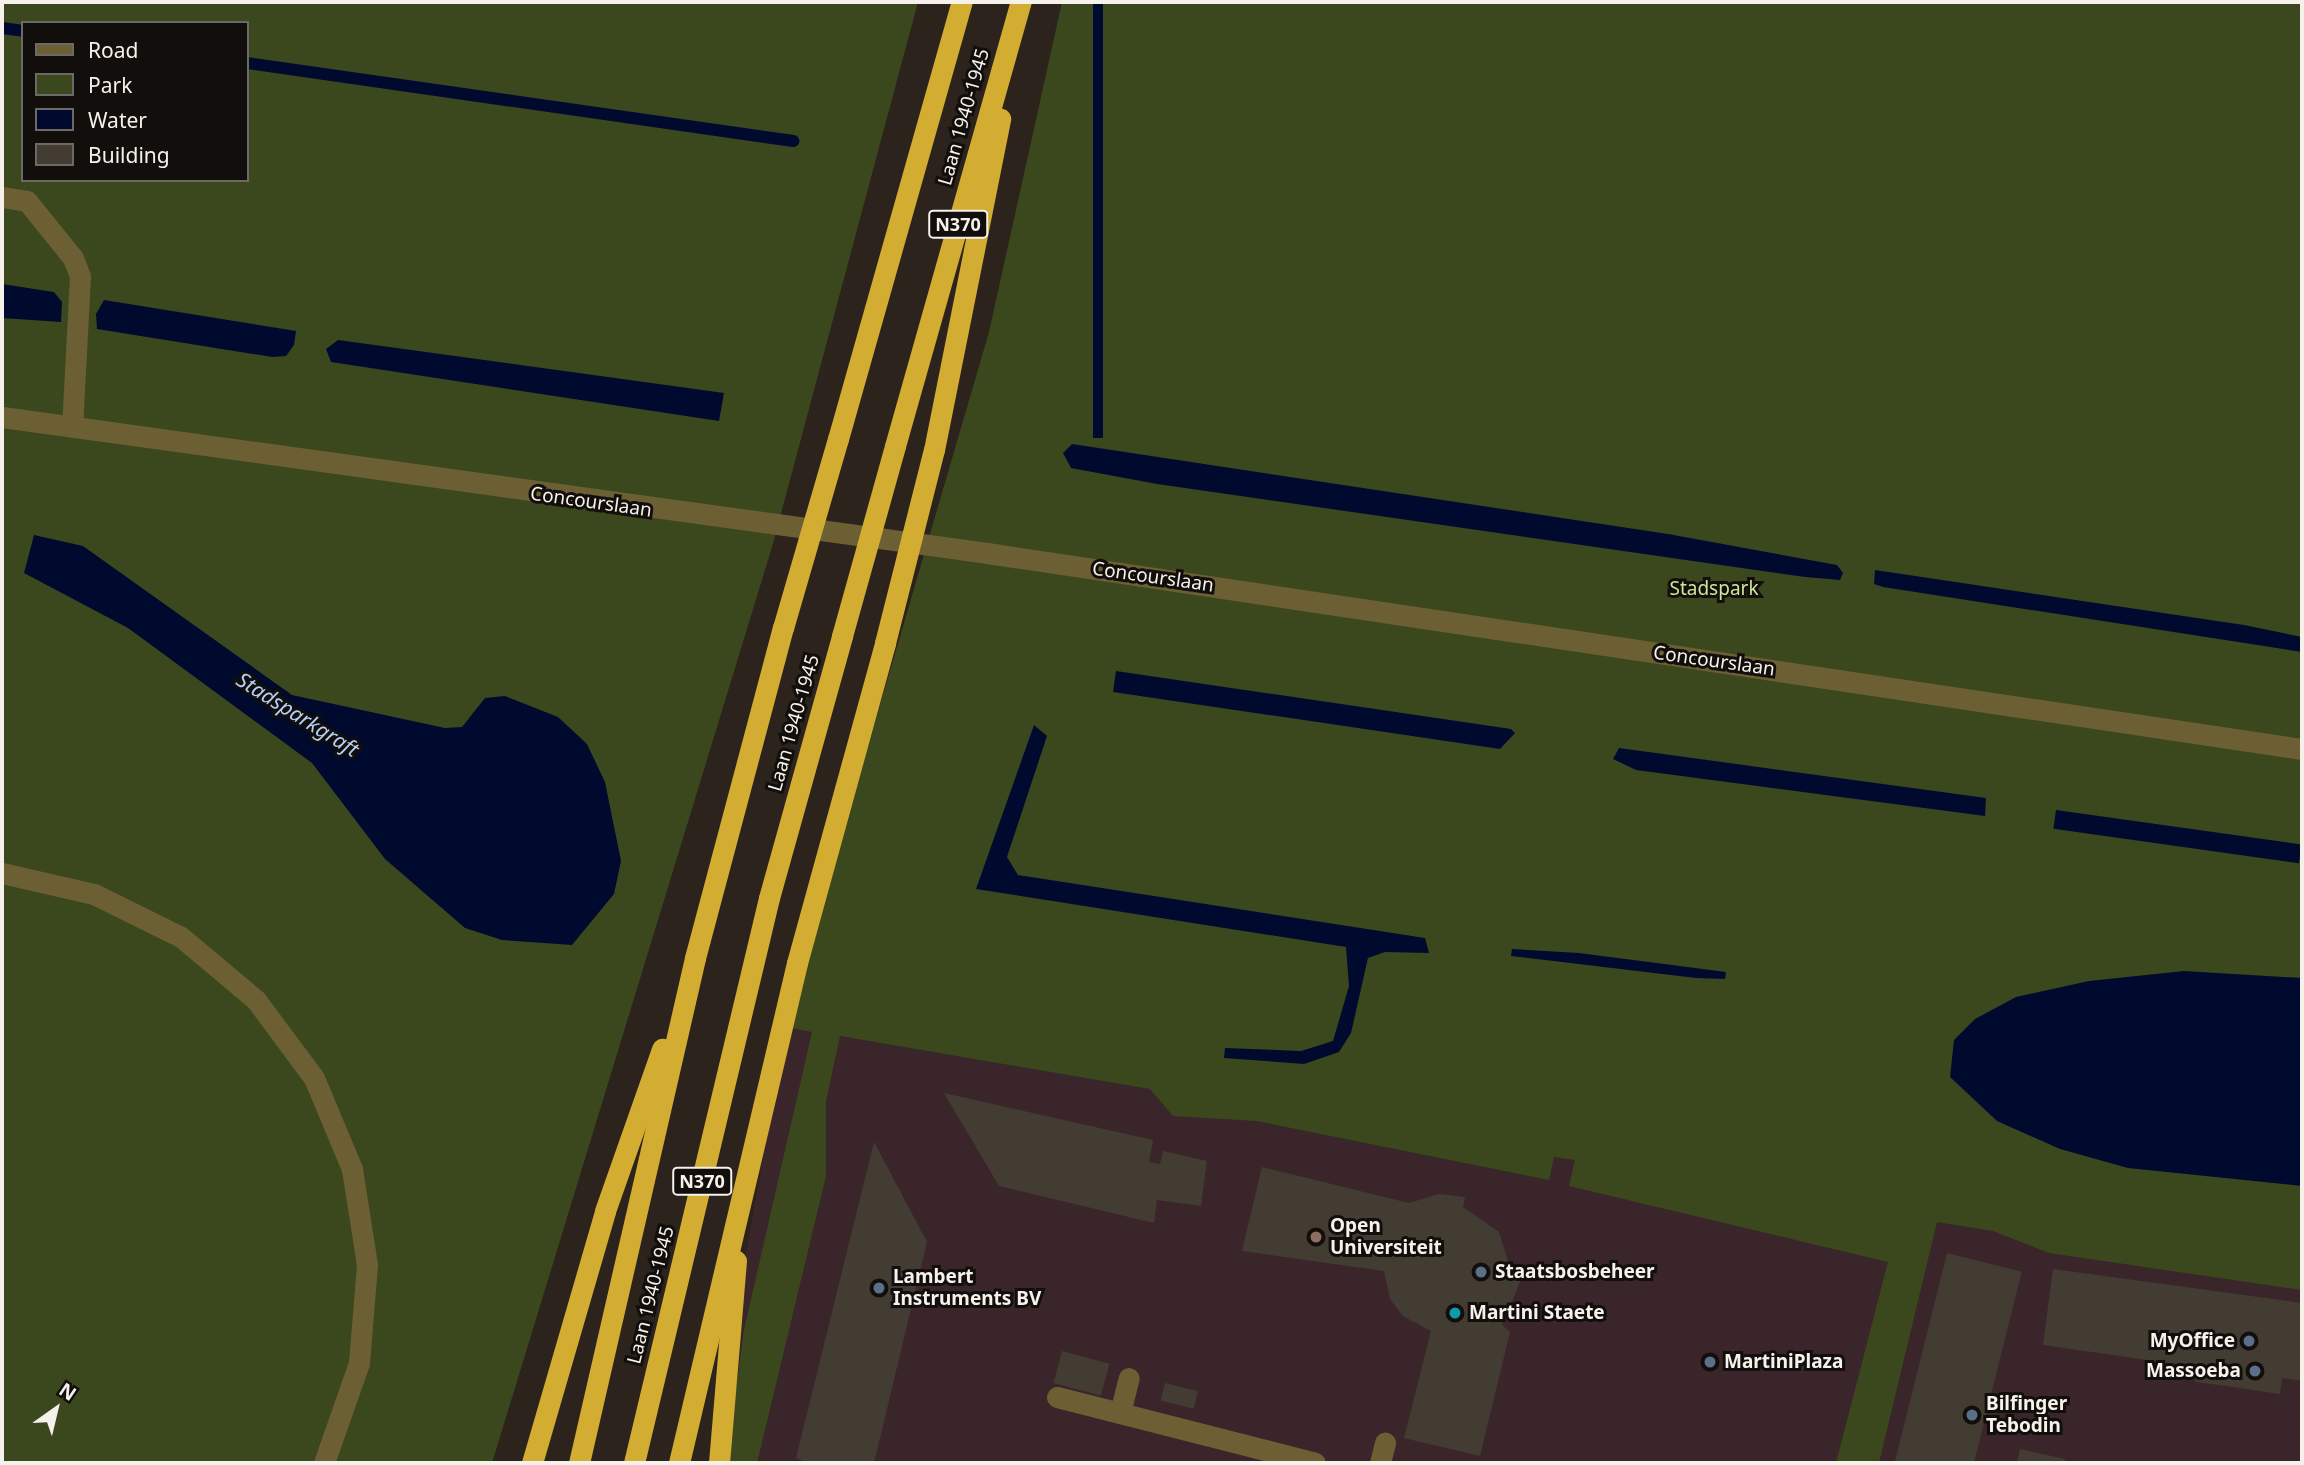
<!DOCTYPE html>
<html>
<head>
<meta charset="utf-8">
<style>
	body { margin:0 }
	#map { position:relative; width:2304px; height:1465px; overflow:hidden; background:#2c231d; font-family:"Noto Sans",sans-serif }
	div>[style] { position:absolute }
	.commercial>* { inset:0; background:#3a262a }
	.green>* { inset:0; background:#3b481d }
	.water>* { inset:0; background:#000a2f; transform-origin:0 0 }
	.stream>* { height:12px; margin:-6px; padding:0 6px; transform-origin:6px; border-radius:6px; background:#000a2f }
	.building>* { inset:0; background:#433c33; transform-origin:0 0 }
	.lane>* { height:21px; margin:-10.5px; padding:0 10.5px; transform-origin:10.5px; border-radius:10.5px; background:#6d5f34 }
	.street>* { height:21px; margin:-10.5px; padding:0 10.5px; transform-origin:10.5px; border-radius:10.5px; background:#6d5f34 }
	.highway>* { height:21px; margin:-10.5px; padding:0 10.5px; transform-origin:10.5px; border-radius:10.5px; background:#d3ad32 }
	.highway-bridge>* { height:21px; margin:-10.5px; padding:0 10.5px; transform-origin:10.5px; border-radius:10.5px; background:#d3ad32 }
	.dots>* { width:19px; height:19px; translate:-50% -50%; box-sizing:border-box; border:4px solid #110e0b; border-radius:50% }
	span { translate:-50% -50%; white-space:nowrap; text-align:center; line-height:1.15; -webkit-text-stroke:6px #110e0b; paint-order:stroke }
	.shield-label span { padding:2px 5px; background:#110e0b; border:2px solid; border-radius:5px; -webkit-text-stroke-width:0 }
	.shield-label { font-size:18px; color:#f7f1ec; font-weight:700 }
	.street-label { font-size:19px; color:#f7f1ec }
	.park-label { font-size:19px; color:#cce795 }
	.poi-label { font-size:19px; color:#f7f1ec; font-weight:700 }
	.left { translate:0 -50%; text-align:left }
	.right { translate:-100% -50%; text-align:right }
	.water-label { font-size:21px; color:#b4d0fa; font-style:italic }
	.frame { position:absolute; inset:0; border:4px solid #f7f1ec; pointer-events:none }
	.legend { position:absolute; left:21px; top:21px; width:228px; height:161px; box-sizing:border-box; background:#110e0b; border:2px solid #6d6965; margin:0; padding:9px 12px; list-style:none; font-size:21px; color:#f7f1ec }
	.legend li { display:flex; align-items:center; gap:14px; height:35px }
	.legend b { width:35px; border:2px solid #6d6965 }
	.north { position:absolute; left:21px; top:1374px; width:70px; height:70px; -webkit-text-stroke:5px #110e0b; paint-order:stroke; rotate:34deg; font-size:19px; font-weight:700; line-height:28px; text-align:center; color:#f7f1ec }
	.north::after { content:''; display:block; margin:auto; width:24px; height:32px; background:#f7f1ec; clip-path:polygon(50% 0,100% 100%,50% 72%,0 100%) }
</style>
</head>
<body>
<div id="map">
	<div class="commercial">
		<i style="clip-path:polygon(786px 1027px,2302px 1283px,2302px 1463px,709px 1463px)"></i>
	</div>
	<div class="green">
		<i style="clip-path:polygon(evenodd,2px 2px,918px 2px,772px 547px,492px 1463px,2px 1463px,2px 2px,23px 23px,247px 23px,247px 180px,23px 180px,23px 23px)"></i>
		<i style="clip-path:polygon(1062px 2px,2302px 2px,2302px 1290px,2049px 1253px,1993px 1231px,1937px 1222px,1879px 1463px,1836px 1463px,1888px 1262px,1569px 1186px,1575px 1160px,1554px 1157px,1549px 1180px,1257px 1121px,1173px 1116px,1150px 1089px,840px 1036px,826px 1101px,826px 1176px,757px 1463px,726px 1463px,744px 1330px,812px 1032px,786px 1027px,989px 332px)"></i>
	</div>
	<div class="water">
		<i style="left:1093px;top:2px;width:10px;height:436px"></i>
		<i style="clip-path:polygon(2px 284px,54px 292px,62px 302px,61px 322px,2px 318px)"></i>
		<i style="clip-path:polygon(104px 300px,296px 331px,294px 345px,286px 356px,272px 357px,97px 329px,96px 314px)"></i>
		<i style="clip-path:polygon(338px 340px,724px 393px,719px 421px,331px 362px,326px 349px)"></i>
		<i style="clip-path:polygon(1072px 444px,1668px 534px,1837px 565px,1843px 573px,1840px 580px,1805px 577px,1157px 484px,1071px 468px,1063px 453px)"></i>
		<i style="clip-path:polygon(34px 535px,83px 546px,292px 695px,445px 728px,462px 727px,485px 698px,505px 696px,558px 717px,587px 744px,605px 782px,621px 861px,614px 894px,572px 945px,502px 940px,465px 928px,385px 859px,312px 763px,128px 628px,24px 573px)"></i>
		<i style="clip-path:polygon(1875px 570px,2244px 625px,2302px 637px,2302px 652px,1883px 587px,1874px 584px)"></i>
		<i style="clip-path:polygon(1116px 671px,1511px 729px,1515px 733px,1500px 749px,1113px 692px)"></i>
		<i style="clip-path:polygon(1034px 725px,1047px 736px,1007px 857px,1018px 875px,1425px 938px,1429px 953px,1385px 952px,1368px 958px,1351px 1033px,1339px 1052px,1304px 1064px,1224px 1058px,1225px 1048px,1301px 1051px,1333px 1041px,1349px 986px,1346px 947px,976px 889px)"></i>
		<i style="clip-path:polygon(1619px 748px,1986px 798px,1985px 816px,1636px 770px,1613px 759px)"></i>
		<i style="left:2056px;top:810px;width:248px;height:19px;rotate:8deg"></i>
		<i style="clip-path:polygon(1512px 949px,1579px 953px,1726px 972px,1725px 979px,1696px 978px,1511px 956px)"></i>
		<i style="clip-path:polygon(2184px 971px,2302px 978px,2302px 1186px,2128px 1168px,2060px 1149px,1997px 1121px,1950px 1077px,1954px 1040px,1975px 1019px,2016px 997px,2089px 981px)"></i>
	</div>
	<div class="stream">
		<i style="left:2px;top:28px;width:21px;rotate:8deg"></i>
		<i style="left:247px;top:63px;width:552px;rotate:8.13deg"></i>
	</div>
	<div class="building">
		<i style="clip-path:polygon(944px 1093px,1153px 1140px,1149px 1162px,1160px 1164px,1163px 1151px,1207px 1161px,1201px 1206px,1157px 1200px,1154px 1223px,999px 1186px)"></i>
		<i style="clip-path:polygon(874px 1142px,927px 1242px,874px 1463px,808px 1463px,796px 1458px)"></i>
		<i style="clip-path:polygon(1262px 1167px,1409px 1203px,1439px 1194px,1465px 1197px,1463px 1207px,1499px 1232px,1512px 1274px,1523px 1275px,1502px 1325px,1510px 1332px,1480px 1456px,1404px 1438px,1431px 1331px,1403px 1316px,1390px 1299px,1384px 1271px,1242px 1251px)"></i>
		<i style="left:1947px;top:1253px;width:77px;height:216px;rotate:14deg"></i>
		<i style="clip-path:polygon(2053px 1269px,2302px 1303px,2302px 1381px,2282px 1378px,2280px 1394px,2219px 1385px,2195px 1382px,2197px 1367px,2043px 1345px)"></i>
		<i style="left:1062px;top:1351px;width:49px;height:33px;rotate:15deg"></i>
		<i style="left:1165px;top:1383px;width:34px;height:18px;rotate:14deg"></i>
		<i style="clip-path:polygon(2020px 1449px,2065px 1459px,2064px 1463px,2017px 1463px)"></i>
	</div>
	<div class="lane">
		<i style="left:2px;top:197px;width:25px;rotate:9deg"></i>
		<i style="left:27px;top:201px;width:73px;rotate:51.1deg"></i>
		<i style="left:73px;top:258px;width:19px;rotate:69deg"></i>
		<i style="left:80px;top:276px;width:151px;rotate:93deg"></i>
		<i style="left:1057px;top:1397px;width:266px;rotate:14.3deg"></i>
		<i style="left:1120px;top:1413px;width:36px;rotate:-76deg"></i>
		<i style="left:1380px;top:1463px;width:21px;rotate:-76deg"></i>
	</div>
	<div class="street">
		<i style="left:2px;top:417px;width:994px;rotate:7.86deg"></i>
		<i style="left:987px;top:553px;width:1330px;rotate:8.48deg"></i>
		<i style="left:2px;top:873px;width:94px;rotate:12.9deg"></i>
		<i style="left:94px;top:894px;width:97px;rotate:26.3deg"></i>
		<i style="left:181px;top:937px;width:98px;rotate:40deg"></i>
		<i style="left:256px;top:1000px;width:97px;rotate:53.4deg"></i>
		<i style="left:314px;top:1078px;width:99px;rotate:67.3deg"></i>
		<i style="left:352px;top:1169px;width:97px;rotate:81.1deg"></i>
		<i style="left:367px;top:1265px;width:98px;rotate:94.7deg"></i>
		<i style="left:359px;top:1363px;width:106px;rotate:109.3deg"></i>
	</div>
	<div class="highway">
		<i style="left:838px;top:439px;width:454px;rotate:-74.2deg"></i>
		<i style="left:895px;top:446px;width:462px;rotate:-74.2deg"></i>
		<i style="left:934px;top:450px;width:338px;rotate:-78.7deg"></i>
		<i style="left:532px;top:1463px;width:262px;rotate:-73.8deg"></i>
		<i style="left:605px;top:1211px;width:172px;rotate:-70.6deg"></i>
		<i style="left:579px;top:1463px;width:518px;rotate:-77.06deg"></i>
		<i style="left:695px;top:958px;width:342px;rotate:-75.1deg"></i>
		<i style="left:634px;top:1463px;width:581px;rotate:-76.56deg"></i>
		<i style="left:769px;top:898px;width:272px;rotate:-74.4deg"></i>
		<i style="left:679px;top:1463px;width:514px;rotate:-76.72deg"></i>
		<i style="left:797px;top:963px;width:332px;rotate:-74.6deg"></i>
		<i style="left:719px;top:1463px;width:203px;rotate:-85.2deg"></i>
	</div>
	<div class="highway-bridge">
		<i style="left:783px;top:628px;width:197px;rotate:-73.8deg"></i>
		<i style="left:842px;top:636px;width:197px;rotate:-74.4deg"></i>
		<i style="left:885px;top:643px;width:199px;rotate:-75.8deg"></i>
	</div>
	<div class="dots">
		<i style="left:1316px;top:1237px;background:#8d6e63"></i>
		<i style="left:1481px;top:1272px;background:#5c6f8a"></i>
		<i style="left:879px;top:1288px;background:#5c6f8a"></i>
		<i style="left:1455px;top:1313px;background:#0f9aa8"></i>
		<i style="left:2249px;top:1341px;background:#5c6f8a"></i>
		<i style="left:1710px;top:1362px;background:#5c6f8a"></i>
		<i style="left:2255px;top:1371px;background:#5c6f8a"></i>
		<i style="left:1972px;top:1415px;background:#5c6f8a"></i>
	</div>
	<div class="shield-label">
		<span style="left:958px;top:224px">N370</span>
		<span style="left:702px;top:1181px">N370</span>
	</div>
	<div class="street-label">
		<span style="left:964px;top:117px;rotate:-74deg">Laan 1940-1945</span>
		<span style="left:591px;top:502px;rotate:8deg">Concourslaan</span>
		<span style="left:1153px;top:577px;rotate:8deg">Concourslaan</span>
		<span style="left:1714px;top:661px;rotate:8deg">Concourslaan</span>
		<span style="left:794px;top:723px;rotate:-74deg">Laan 1940-1945</span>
		<span style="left:651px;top:1295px;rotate:-76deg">Laan 1940-1945</span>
	</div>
	<div class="park-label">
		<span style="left:1714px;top:589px">Stadspark</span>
	</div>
	<div class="poi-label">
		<span class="left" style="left:1330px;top:1237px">Open<br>Universiteit</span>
		<span class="left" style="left:1495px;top:1272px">Staatsbosbeheer</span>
		<span class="left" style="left:893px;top:1288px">Lambert<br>Instruments BV</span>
		<span class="left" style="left:1469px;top:1313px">Martini Staete</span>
		<span class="right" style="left:2235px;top:1341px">MyOffice</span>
		<span class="left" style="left:1724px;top:1362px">MartiniPlaza</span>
		<span class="right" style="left:2241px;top:1371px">Massoeba</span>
		<span class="left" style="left:1986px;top:1415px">Bilfinger<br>Tebodin</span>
	</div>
	<div class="water-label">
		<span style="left:298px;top:714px;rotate:32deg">Stadsparkgraft</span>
	</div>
	<div class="frame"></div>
	<ul class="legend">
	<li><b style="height:9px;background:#6d5f34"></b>Road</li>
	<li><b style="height:19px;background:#3b481d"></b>Park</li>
	<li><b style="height:19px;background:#000a2f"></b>Water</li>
	<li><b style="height:19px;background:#433c33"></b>Building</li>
	</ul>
	<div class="north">N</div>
</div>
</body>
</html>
